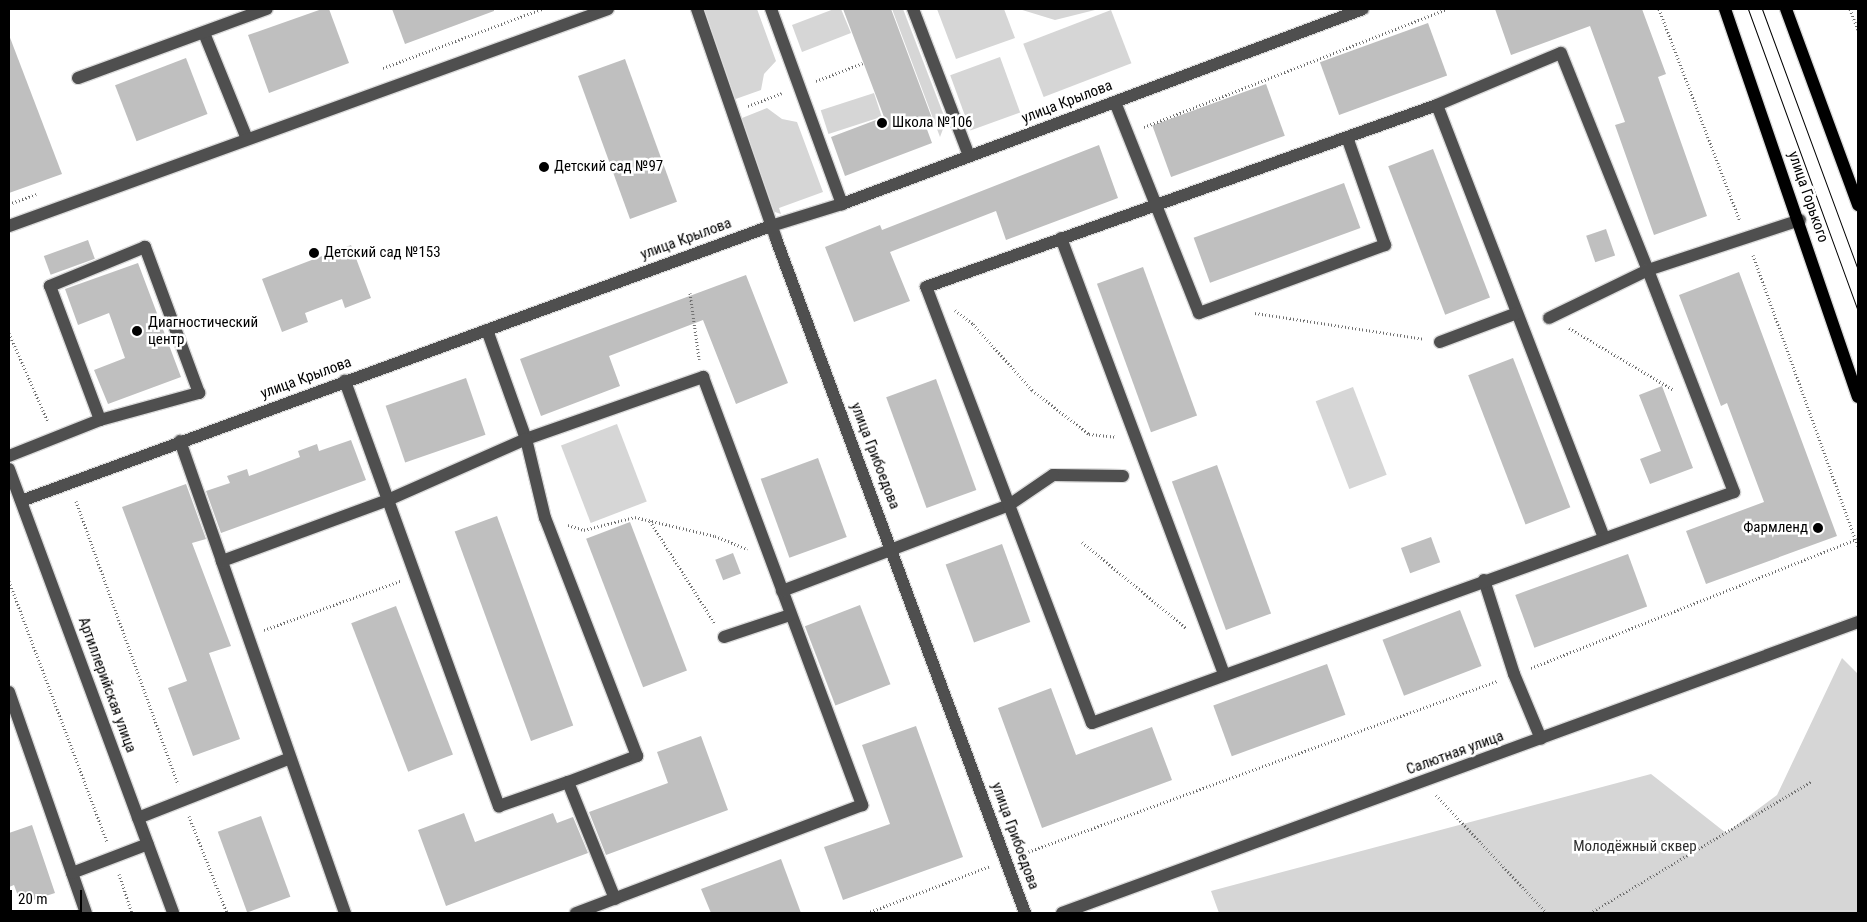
<!DOCTYPE html>
<html>
<head>
<meta charset="utf-8">
<style>
	body { margin:0 }
	#map { position:relative; width:1867px; height:922px; overflow:hidden; background:#fff; font-family:"Roboto Condensed",sans-serif }
	div>[style] { position:absolute }
	.green>* { inset:0; background:#d6d6d6; transform-origin:0 0 }
	.building>* { inset:0; background:#bfbfbf; transform-origin:0 0 }
	.path>* { height:3px; margin-top:-1.5px; transform-origin:0; background:repeating-linear-gradient(90deg,#717171 0 1px,transparent 0 3.5px) }
	.roads { filter:drop-shadow(1px 0 #dbdbdb) drop-shadow(-1px 0 #dbdbdb) drop-shadow(0 1px #dbdbdb) drop-shadow(0 -1px #dbdbdb) }
	.minor>* { height:12px; margin:-6px; padding:0 6px; transform-origin:6px; border-radius:6px; background:#4f4f4f }
	.major>* { height:12px; margin:-6px; padding:0 6px; transform-origin:6px; border-radius:6px; background:#000 }
	.tram>* { height:1px; margin:-0.5px; padding:0 0.5px; transform-origin:0.5px; border-radius:0.5px; background:#000 }
	.dots>* { width:14px; height:14px; translate:-50% -50%; box-sizing:border-box; border:2px solid #fff; border-radius:50% }
	span { translate:-50% -50%; white-space:nowrap; text-align:center; line-height:1.15; -webkit-text-stroke:5px #fff; paint-order:stroke }
	.street-label { font-size:15px; color:#000 }
	.poi-label { font-size:15px; color:#000 }
	.left { translate:0 -50%; text-align:left }
	.right { translate:-100% -50%; text-align:right }
	.park-label { font-size:15px; color:#2d2d2d }
	.frame { position:absolute; inset:0; border:10px solid #000; pointer-events:none }
	.scale { position:absolute; left:10px; top:890px; width:72px; height:22px; box-sizing:border-box; border:2px solid #000; border-top:0; padding-left:6px; font-size:15px; line-height:18px; white-space:nowrap; color:#000; -webkit-text-stroke:4px #fff; paint-order:stroke }
</style>
</head>
<body>
<div id="map">
	<div class="green">
		<i style="clip-path:polygon(699px 9px,757px 9px,776px 61px,764px 74px,761px 90px,730px 101px)"></i>
		<i style="clip-path:polygon(834px 9px,841px 9px,851px 33px,802px 52px,792px 25px)"></i>
		<i style="clip-path:polygon(892px 9px,903px 9px,946px 121px,940px 137px)"></i>
		<i style="clip-path:polygon(937px 9px,1004px 9px,1015px 38px,956px 59px)"></i>
		<i style="clip-path:polygon(1019px 9px,1099px 9px,1055px 20px)"></i>
		<i style="left:1111px;top:10px;width:57px;height:94px;rotate:69deg"></i>
		<i style="left:1000px;top:57px;width:59px;height:53px;rotate:70deg"></i>
		<i style="left:874px;top:93px;width:25px;height:56px;rotate:72deg"></i>
		<i style="clip-path:polygon(767px 108px,782px 119px,797px 122px,823px 192px,779px 208px,781px 214px,769px 210px,737px 120px)"></i>
		<i style="left:1353px;top:387px;width:94px;height:40px;rotate:69deg"></i>
		<i style="left:617px;top:424px;width:83px;height:60px;rotate:69deg"></i>
		<i style="clip-path:polygon(1842px 658px,1858px 674px,1858px 913px,1219px 913px,1211px 891px,1651px 774px,1726px 833px,1777px 795px)"></i>
	</div>
	<div class="building">
		<i style="clip-path:polygon(322px 9px,329px 9px,349px 63px,269px 93px,248px 35px)"></i>
		<i style="clip-path:polygon(392px 9px,494px 9px,494px 11px,405px 44px)"></i>
		<i style="clip-path:polygon(843px 9px,891px 9px,933px 121px,925px 124px,932px 143px,845px 176px,831px 137px,884px 117px)"></i>
		<i style="clip-path:polygon(1495px 9px,1642px 9px,1666px 74px,1658px 77px,1707px 216px,1654px 235px,1615px 125px,1625px 122px,1590px 26px,1511px 55px)"></i>
		<i style="left:1428px;top:23px;width:56px;height:115px;rotate:70deg"></i>
		<i style="clip-path:polygon(9px 35px,62px 174px,9px 193px)"></i>
		<i style="left:186px;top:58px;width:60px;height:76px;rotate:69deg"></i>
		<i style="left:625px;top:59px;width:152px;height:50px;rotate:70deg"></i>
		<i style="left:1266px;top:84px;width:55px;height:121px;rotate:70deg"></i>
		<i style="clip-path:polygon(1099px 145px,1118px 198px,1006px 240px,996px 211px,890px 252px,910px 301px,854px 322px,825px 247px,880px 225px,882px 230px)"></i>
		<i style="left:1433px;top:149px;width:159px;height:48px;rotate:69deg"></i>
		<i style="left:1344px;top:183px;width:48px;height:160px;rotate:70deg"></i>
		<i style="left:1606px;top:229px;width:28px;height:21px;rotate:71deg"></i>
		<i style="left:88px;top:240px;width:20px;height:47px;rotate:70deg"></i>
		<i style="clip-path:polygon(351px 245px,371px 298px,345px 308px,342px 299px,305px 313px,308px 322px,282px 332px,262px 279px)"></i>
		<i style="clip-path:polygon(138px 263px,181px 377px,108px 404px,94px 370px,125px 358px,109px 313px,78px 325px,65px 289px)"></i>
		<i style="left:1143px;top:267px;width:158px;height:49px;rotate:70deg"></i>
		<i style="clip-path:polygon(1739px 272px,1837px 536px,1706px 584px,1686px 531px,1764px 502px,1727px 403px,1721px 406px,1679px 295px)"></i>
		<i style="clip-path:polygon(746px 275px,788px 383px,736px 404px,703px 320px,609px 356px,620px 386px,541px 416px,520px 359px)"></i>
		<i style="left:1513px;top:358px;width:160px;height:48px;rotate:69deg"></i>
		<i style="left:466px;top:378px;width:60px;height:85px;rotate:71deg"></i>
		<i style="left:936px;top:379px;width:118px;height:53px;rotate:70deg"></i>
		<i style="clip-path:polygon(1662px 386px,1693px 468px,1650px 484px,1640px 459px,1661px 451px,1639px 395px)"></i>
		<i style="clip-path:polygon(351px 440px,366px 480px,221px 533px,206px 491px,230px 483px,227px 476px,247px 469px,249px 476px,300px 457px,298px 451px,317px 444px,319px 451px)"></i>
		<i style="left:818px;top:458px;width:84px;height:61px;rotate:70deg"></i>
		<i style="left:1217px;top:465px;width:158px;height:48px;rotate:70deg"></i>
		<i style="clip-path:polygon(186px 484px,206px 539px,192px 543px,231px 646px,209px 653px,240px 739px,193px 756px,168px 688px,187px 681px,122px 507px)"></i>
		<i style="left:497px;top:516px;width:223px;height:45px;rotate:70deg"></i>
		<i style="left:630px;top:522px;width:159px;height:47px;rotate:69deg"></i>
		<i style="left:1431px;top:537px;width:27px;height:32px;rotate:70deg"></i>
		<i style="left:1002px;top:544px;width:83px;height:60px;rotate:70deg"></i>
		<i style="left:733px;top:553px;width:22px;height:19px;rotate:69deg"></i>
		<i style="left:1628px;top:554px;width:56px;height:120px;rotate:70deg"></i>
		<i style="left:860px;top:605px;width:85px;height:59px;rotate:69deg"></i>
		<i style="left:396px;top:606px;width:159px;height:48px;rotate:69deg"></i>
		<i style="left:1460px;top:610px;width:60px;height:83px;rotate:69deg"></i>
		<i style="left:1327px;top:664px;width:54px;height:121px;rotate:70deg"></i>
		<i style="clip-path:polygon(1051px 688px,1076px 755px,1152px 727px,1172px 780px,1042px 828px,998px 708px)"></i>
		<i style="clip-path:polygon(916px 726px,963px 857px,843px 900px,824px 847px,890px 824px,862px 745px)"></i>
		<i style="clip-path:polygon(701px 736px,728px 810px,606px 855px,589px 812px,668px 783px,657px 752px)"></i>
		<i style="clip-path:polygon(464px 813px,475px 842px,553px 813px,557px 823px,573px 817px,588px 853px,446px 906px,418px 830px)"></i>
		<i style="left:261px;top:816px;width:86px;height:46px;rotate:70deg"></i>
		<i style="clip-path:polygon(32px 825px,55px 893px,21px 904px,14px 885px,9px 887px,9px 833px)"></i>
		<i style="clip-path:polygon(781px 859px,801px 913px,711px 913px,701px 889px)"></i>
	</div>
	<div class="path">
		<i style="left:1659px;top:9px;width:227px;rotate:69.1deg"></i>
		<i style="left:1850px;top:9px;width:22px;rotate:69deg"></i>
		<i style="left:383px;top:68px;width:170px;rotate:-20.4deg"></i>
		<i style="left:816px;top:81px;width:50px;rotate:-21deg"></i>
		<i style="left:748px;top:106px;width:36px;rotate:-21deg"></i>
		<i style="left:1144px;top:127px;width:324px;rotate:-21.3deg"></i>
		<i style="left:9px;top:204px;width:29px;rotate:-20deg"></i>
		<i style="left:1753px;top:255px;width:309px;rotate:70.2deg"></i>
		<i style="left:690px;top:293px;width:67px;rotate:82.2deg"></i>
		<i style="left:955px;top:310px;width:23px;rotate:38deg"></i>
		<i style="left:973px;top:324px;width:89px;rotate:48.2deg"></i>
		<i style="left:1032px;top:390px;width:72px;rotate:37.7deg"></i>
		<i style="left:1089px;top:434px;width:27px;rotate:6deg"></i>
		<i style="left:1255px;top:313px;width:171px;rotate:8.7deg"></i>
		<i style="left:1569px;top:328px;width:122px;rotate:30.6deg"></i>
		<i style="left:9px;top:333px;width:97px;rotate:66.3deg"></i>
		<i style="left:76px;top:501px;width:301px;rotate:70.2deg"></i>
		<i style="left:650px;top:521px;width:122px;rotate:57.7deg"></i>
		<i style="left:568px;top:525px;width:17px;rotate:17deg"></i>
		<i style="left:584px;top:530px;width:53px;rotate:-14.3deg"></i>
		<i style="left:635px;top:517px;width:82px;rotate:13.4deg"></i>
		<i style="left:715px;top:536px;width:35px;rotate:22deg"></i>
		<i style="left:1082px;top:542px;width:136px;rotate:39.6deg"></i>
		<i style="left:9px;top:581px;width:279px;rotate:69.4deg"></i>
		<i style="left:264px;top:630px;width:145px;rotate:-19.8deg"></i>
		<i style="left:1531px;top:668px;width:350px;rotate:-21.6deg"></i>
		<i style="left:1436px;top:795px;width:162px;rotate:46.8deg"></i>
		<i style="left:189px;top:816px;width:104px;rotate:68.6deg"></i>
		<i style="left:1022px;top:854px;width:506px;rotate:-20.01deg"></i>
		<i style="left:119px;top:874px;width:41px;rotate:71.6deg"></i>
		<i style="left:867px;top:913px;width:132px;rotate:-20.9deg"></i>
		<i style="left:1590px;top:913px;width:258px;rotate:-30.7deg"></i>
	</div>
	<div class="roads">
		<div class="minor">
			<i style="left:697px;top:9px;width:243px;rotate:71deg"></i>
			<i style="left:776px;top:239px;width:719px;rotate:69.72deg"></i>
			<i style="left:771px;top:9px;width:208px;rotate:70deg"></i>
			<i style="left:913px;top:9px;width:157px;rotate:69.1deg"></i>
			<i style="left:204px;top:33px;width:114px;rotate:67.9deg"></i>
			<i style="left:78px;top:78px;width:201px;rotate:-20.1deg"></i>
			<i style="left:1115px;top:102px;width:227px;rotate:68.3deg"></i>
			<i style="left:1199px;top:313px;width:198px;rotate:-20.1deg"></i>
			<i style="left:1385px;top:245px;width:114px;rotate:-109.4deg"></i>
			<i style="left:1437px;top:105px;width:463px;rotate:68.9deg"></i>
			<i style="left:9px;top:226px;width:637px;rotate:-19.91deg"></i>
			<i style="left:1061px;top:238px;width:466px;rotate:69.5deg"></i>
			<i style="left:487px;top:330px;width:116px;rotate:70.3deg"></i>
			<i style="left:526px;top:439px;width:188px;rotate:-19.3deg"></i>
			<i style="left:703px;top:377px;width:457px;rotate:69.6deg"></i>
			<i style="left:862px;top:805px;width:306px;rotate:159.3deg"></i>
			<i style="left:1440px;top:342px;width:82px;rotate:-20.6deg"></i>
			<i style="left:180px;top:441px;width:127px;rotate:70.7deg"></i>
			<i style="left:9px;top:456px;width:98px;rotate:-21.6deg"></i>
			<i style="left:100px;top:420px;width:103px;rotate:-15.3deg"></i>
			<i style="left:199px;top:393px;width:156px;rotate:-110.3deg"></i>
			<i style="left:145px;top:247px;width:103px;rotate:157.7deg"></i>
			<i style="left:50px;top:286px;width:143px;rotate:69.5deg"></i>
			<i style="left:9px;top:469px;width:473px;rotate:69.7deg"></i>
			<i style="left:1123px;top:476px;width:70px;rotate:-179.2deg"></i>
			<i style="left:1053px;top:475px;width:53px;rotate:145.7deg"></i>
			<i style="left:1009px;top:505px;width:233px;rotate:-110.8deg"></i>
			<i style="left:926px;top:287px;width:542px;rotate:-19.6deg"></i>
			<i style="left:1437px;top:105px;width:134px;rotate:-22.8deg"></i>
			<i style="left:1561px;top:53px;width:234px;rotate:68.2deg"></i>
			<i style="left:1648px;top:270px;width:160px;rotate:-18.2deg"></i>
			<i style="left:21px;top:501px;width:799px;rotate:-20.14deg"></i>
			<i style="left:771px;top:226px;width:74px;rotate:-17.2deg"></i>
			<i style="left:842px;top:204px;width:556px;rotate:-20.52deg"></i>
			<i style="left:1484px;top:580px;width:99px;rotate:72.3deg"></i>
			<i style="left:1514px;top:674px;width:70px;rotate:67.4deg"></i>
			<i style="left:782px;top:591px;width:243px;rotate:-20.7deg"></i>
			<i style="left:1009px;top:505px;width:233px;rotate:69.2deg"></i>
			<i style="left:1092px;top:723px;width:682px;rotate:-19.79deg"></i>
			<i style="left:1734px;top:492px;width:238px;rotate:-111.2deg"></i>
			<i style="left:1648px;top:270px;width:110px;rotate:154.1deg"></i>
			<i style="left:724px;top:637px;width:70px;rotate:-18.4deg"></i>
			<i style="left:9px;top:692px;width:234px;rotate:70.8deg"></i>
			<i style="left:568px;top:782px;width:74px;rotate:-20.6deg"></i>
			<i style="left:637px;top:756px;width:255px;rotate:-111.1deg"></i>
			<i style="left:545px;top:518px;width:81px;rotate:-103.5deg"></i>
			<i style="left:526px;top:439px;width:151px;rotate:156.2deg"></i>
			<i style="left:388px;top:500px;width:326px;rotate:70.1deg"></i>
			<i style="left:499px;top:806px;width:73px;rotate:-19.2deg"></i>
			<i style="left:568px;top:782px;width:126px;rotate:68.1deg"></i>
			<i style="left:138px;top:818px;width:163px;rotate:-21.5deg"></i>
			<i style="left:72px;top:873px;width:81px;rotate:-20.9deg"></i>
			<i style="left:345px;top:913px;width:373px;rotate:-109.3deg"></i>
			<i style="left:222px;top:561px;width:177px;rotate:-20.2deg"></i>
			<i style="left:388px;top:500px;width:127px;rotate:-109.9deg"></i>
			<i style="left:1062px;top:913px;width:848px;rotate:-20.08deg"></i>
		</div>
		<div class="major">
			<i style="left:1725px;top:9px;width:410px;rotate:71.1deg"></i>
			<i style="left:1786px;top:9px;width:209px;rotate:69.8deg"></i>
		</div>
	</div>
	<div class="tram">
		<i style="left:1748px;top:9px;width:321px;rotate:70deg"></i>
		<i style="left:1762px;top:9px;width:278px;rotate:69.8deg"></i>
	</div>
	<div class="dots">
		<i style="left:882px;top:123px;background:#000"></i>
		<i style="left:544px;top:167px;background:#000"></i>
		<i style="left:314px;top:253px;background:#000"></i>
		<i style="left:137px;top:331px;background:#000"></i>
		<i style="left:1818px;top:528px;background:#000"></i>
	</div>
	<div class="street-label">
		<span style="left:1067px;top:102px;rotate:-21deg">улица Крылова</span>
		<span style="left:1808px;top:197px;rotate:71deg">улица Горького</span>
		<span style="left:686px;top:239px;rotate:-20deg">улица Крылова</span>
		<span style="left:306px;top:378px;rotate:-20deg">улица Крылова</span>
		<span style="left:875px;top:456px;rotate:69deg">улица Грибоедова</span>
		<span style="left:107px;top:685px;rotate:70deg">Артиллерийская улица</span>
		<span style="left:1455px;top:753px;rotate:-20deg">Салютная улица</span>
		<span style="left:1015px;top:836px;rotate:70deg">улица Грибоедова</span>
	</div>
	<div class="poi-label">
		<span class="left" style="left:892px;top:123px">Школа №106</span>
		<span class="left" style="left:554px;top:167px">Детский сад №97</span>
		<span class="left" style="left:324px;top:253px">Детский сад №153</span>
		<span class="left" style="left:148px;top:331px">Диагностический<br>центр</span>
		<span class="right" style="left:1808px;top:528px">Фармленд</span>
	</div>
	<div class="park-label">
		<span style="left:1635px;top:847px">Молодёжный сквер</span>
	</div>
	<div class="frame"></div>
	<div class="scale">20 m</div>
</div>
</body>
</html>
